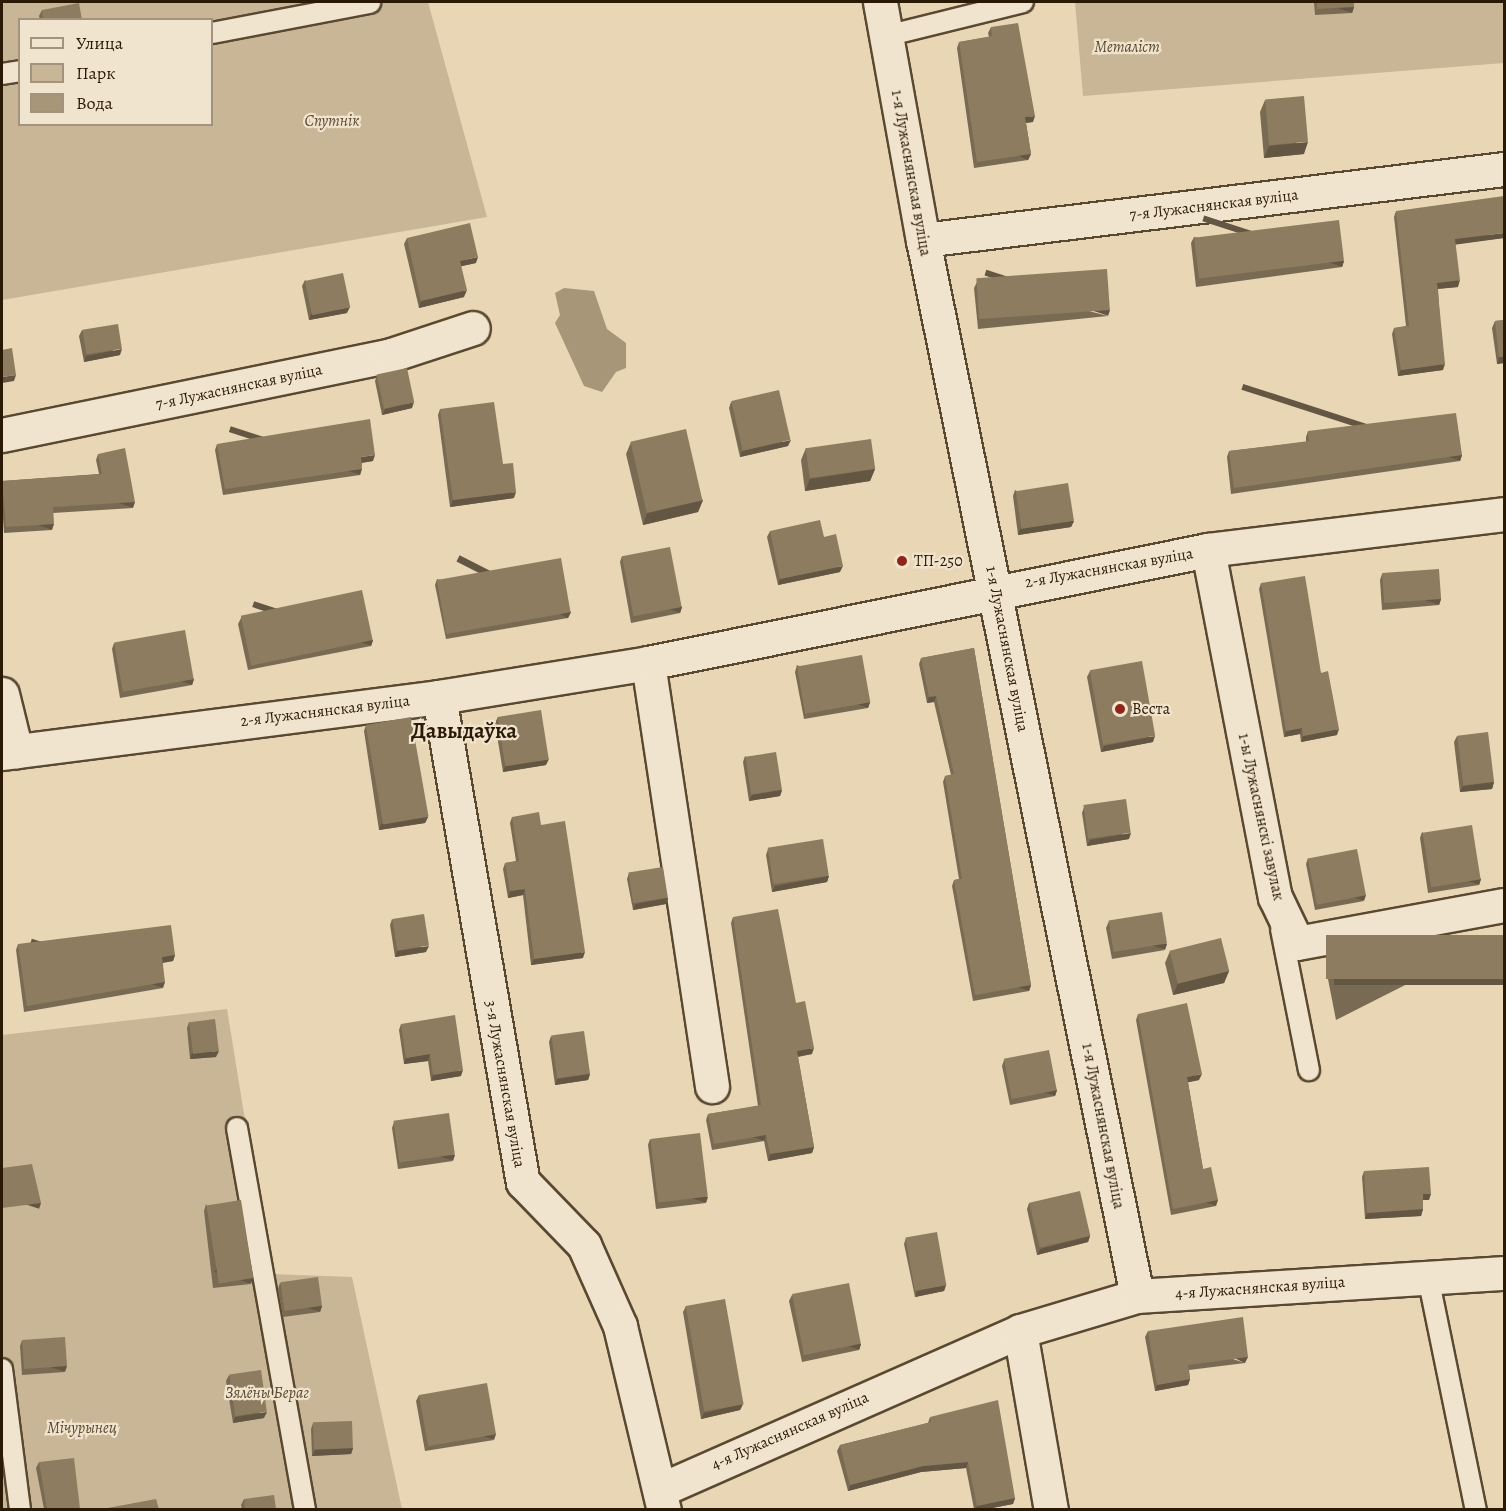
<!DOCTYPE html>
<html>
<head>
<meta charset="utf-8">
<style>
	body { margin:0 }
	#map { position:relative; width:1506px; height:1511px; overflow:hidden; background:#e9d6b4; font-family:Alegreya,serif }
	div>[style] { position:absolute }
	.green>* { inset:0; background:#c9b696 }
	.water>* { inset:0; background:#a89678 }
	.roads { filter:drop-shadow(2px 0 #5a4931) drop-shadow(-2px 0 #5a4931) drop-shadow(0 2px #5a4931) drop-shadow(0 -2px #5a4931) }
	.lane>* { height:20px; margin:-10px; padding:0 10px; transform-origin:10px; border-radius:10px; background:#f1e4ce }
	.street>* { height:33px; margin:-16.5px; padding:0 16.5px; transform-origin:16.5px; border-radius:16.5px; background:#f1e4ce }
	.wall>* { inset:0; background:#796b53 }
	.shaded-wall>* { inset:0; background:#635743; transform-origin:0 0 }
	.building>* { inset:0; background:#8d7c60; transform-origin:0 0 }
	.dots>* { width:16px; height:16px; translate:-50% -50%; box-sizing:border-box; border:3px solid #f1e4ce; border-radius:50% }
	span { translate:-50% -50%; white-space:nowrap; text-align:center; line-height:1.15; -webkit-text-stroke:4.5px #f1e4ce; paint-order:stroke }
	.park-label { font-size:16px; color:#5a4930; font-style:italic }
	.street-label { font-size:16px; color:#2a1a05 }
	.poi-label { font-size:16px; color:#2a1a05 }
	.left { translate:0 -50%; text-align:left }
	.district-label { font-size:22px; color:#2a1a05; font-weight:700 }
	.frame { position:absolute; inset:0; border:3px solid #2a1a05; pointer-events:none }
	.legend { position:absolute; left:18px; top:18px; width:195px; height:108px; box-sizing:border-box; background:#f1e4ce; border:2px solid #a1937e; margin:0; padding:8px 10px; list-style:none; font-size:18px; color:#2a1a05 }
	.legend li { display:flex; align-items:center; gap:12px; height:30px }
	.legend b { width:30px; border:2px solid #a1937e }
</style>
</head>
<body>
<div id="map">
	<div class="green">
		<i style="clip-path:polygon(evenodd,2px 2px,428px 2px,487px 217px,2px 300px,2px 2px,20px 20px,212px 20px,212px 124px,20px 124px,20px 20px)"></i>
		<i style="clip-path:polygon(1075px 2px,1504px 2px,1504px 63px,1083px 96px)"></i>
		<i style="clip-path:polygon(227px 1009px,270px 1274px,352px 1277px,402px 1509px,2px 1510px,2px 1035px)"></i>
	</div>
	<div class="water">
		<i style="clip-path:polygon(564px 288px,594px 291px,607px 329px,626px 343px,626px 368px,616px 372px,602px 392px,584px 386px,555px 323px,560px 315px,555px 293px)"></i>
	</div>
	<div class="roads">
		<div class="lane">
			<i style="left:212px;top:33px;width:161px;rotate:-10.8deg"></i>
			<i style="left:886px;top:36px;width:141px;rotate:-13.9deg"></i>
			<i style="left:2px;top:74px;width:18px;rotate:-9deg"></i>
			<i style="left:1281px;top:929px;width:144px;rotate:78.8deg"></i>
			<i style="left:237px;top:1128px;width:388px;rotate:79.9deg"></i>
			<i style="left:1428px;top:1277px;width:238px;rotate:78.4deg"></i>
			<i style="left:2px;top:1369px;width:142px;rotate:82.7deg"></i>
		</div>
		<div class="street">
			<i style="left:880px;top:2px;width:242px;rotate:79.8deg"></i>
			<i style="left:923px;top:240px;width:1077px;rotate:78.54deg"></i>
			<i style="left:923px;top:240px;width:585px;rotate:-6.97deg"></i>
			<i style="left:2px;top:435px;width:397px;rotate:-11.6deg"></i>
			<i style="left:391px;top:355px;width:86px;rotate:-18.2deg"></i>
			<i style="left:1208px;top:550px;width:353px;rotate:79.1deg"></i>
			<i style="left:1275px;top:897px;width:51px;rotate:64.4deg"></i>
			<i style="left:1297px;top:943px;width:210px;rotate:-10.4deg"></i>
			<i style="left:648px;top:663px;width:428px;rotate:81.4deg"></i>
			<i style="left:2px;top:694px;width:59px;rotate:76.2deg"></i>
			<i style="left:439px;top:697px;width:492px;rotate:80.2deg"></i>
			<i style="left:523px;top:1182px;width:88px;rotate:45.9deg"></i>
			<i style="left:584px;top:1245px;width:89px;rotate:66deg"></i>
			<i style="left:620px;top:1326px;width:189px;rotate:76.6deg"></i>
			<i style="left:2px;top:753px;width:441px;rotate:-7.3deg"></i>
			<i style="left:439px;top:697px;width:212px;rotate:-9.2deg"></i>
			<i style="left:648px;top:663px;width:571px;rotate:-11.41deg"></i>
			<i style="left:1208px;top:550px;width:298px;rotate:-6.9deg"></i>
			<i style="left:1020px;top:1331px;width:182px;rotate:80.2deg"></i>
			<i style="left:660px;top:1490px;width:394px;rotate:-23.8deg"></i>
			<i style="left:1020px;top:1331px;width:122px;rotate:-16.7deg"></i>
			<i style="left:1137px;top:1296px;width:368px;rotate:-3.6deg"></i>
		</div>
	</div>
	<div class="wall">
		<i style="clip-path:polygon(1314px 2px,1354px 2px,1354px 7px,1352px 13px,1315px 15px)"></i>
		<i style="clip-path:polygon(42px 10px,82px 20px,40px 20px,39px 16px)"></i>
		<i style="clip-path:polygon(991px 27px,1033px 122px,1026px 123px,1031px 154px,1028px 160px,974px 168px,957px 48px,959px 42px,989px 37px,988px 33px)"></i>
		<i style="clip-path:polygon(1265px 100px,1304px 154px,1264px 158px,1260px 112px)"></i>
		<i style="clip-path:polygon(1396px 211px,1504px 238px,1455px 244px,1458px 287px,1438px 289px,1443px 370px,1398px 376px,1392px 334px,1394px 328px,1406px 326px,1394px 217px)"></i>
		<i style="clip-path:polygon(1194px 237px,1344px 261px,1342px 267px,1196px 287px,1191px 243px)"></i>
		<i style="clip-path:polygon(407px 238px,476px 263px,461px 266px,464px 297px,419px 308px,404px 244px)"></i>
		<i style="clip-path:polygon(305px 280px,347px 313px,309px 320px,302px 286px)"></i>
		<i style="clip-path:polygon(977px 282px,1108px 316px,978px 329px,974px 288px)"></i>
		<i style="clip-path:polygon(1504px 320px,1504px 363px,1497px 364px,1492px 328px,1495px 321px)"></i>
		<i style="clip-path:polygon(82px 330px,120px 355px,84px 362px,79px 336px)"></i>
		<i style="clip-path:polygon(377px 375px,412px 408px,382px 415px,375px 381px)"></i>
		<i style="clip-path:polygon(731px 402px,788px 446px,740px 457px,729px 408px)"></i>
		<i style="clip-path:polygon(440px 409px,503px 464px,514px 498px,450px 507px,438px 415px)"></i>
		<i style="clip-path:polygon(1308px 431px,1462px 455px,1460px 461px,1231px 494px,1227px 457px,1229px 451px,1306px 442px,1306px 437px)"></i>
		<i style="clip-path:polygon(631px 442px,703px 500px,698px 512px,643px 525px,626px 454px)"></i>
		<i style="clip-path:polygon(217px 444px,373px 461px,362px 463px,360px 475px,223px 495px,215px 450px)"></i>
		<i style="clip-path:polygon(806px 448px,875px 469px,870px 481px,805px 491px,801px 460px)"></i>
		<i style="clip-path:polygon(98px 454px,133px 508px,53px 513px,52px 530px,4px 533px,2px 503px,2px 481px,99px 474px,96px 460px)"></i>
		<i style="clip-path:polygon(1015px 490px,1074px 521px,1071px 527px,1018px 535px,1013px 496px)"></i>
		<i style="clip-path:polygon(770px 531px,824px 537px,840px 572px,778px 585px,767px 537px)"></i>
		<i style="clip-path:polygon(622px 556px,682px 607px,680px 613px,631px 623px,620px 562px)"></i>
		<i style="clip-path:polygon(1382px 574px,1441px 599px,1439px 605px,1382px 610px,1380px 580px)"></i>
		<i style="clip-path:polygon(437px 579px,571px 612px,568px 618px,446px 639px,435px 585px)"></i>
		<i style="clip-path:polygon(1261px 583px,1321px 673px,1337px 735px,1301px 742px,1300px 734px,1284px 737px,1259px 589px)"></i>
		<i style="clip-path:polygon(241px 618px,373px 640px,371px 646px,248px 670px,238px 624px)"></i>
		<i style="clip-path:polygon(114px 643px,194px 679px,192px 685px,120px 698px,112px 649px)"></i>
		<i style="clip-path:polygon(974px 648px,1031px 985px,1029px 991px,973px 1001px,952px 886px,954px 880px,959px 879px,943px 782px,945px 776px,951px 775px,934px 702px,927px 703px,919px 664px,921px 658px)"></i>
		<i style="clip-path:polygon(797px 665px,870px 702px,868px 708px,804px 719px,795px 672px)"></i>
		<i style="clip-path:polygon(1090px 671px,1153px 742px,1101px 752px,1087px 677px)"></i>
		<i style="clip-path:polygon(498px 717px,546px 765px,503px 772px,495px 723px)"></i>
		<i style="clip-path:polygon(366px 725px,428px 817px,425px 823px,379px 830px,364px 731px)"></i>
		<i style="clip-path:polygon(1457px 736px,1494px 782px,1492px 789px,1460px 792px,1454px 742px)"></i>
		<i style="clip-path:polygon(745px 756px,782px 790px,780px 796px,749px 801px,743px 762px)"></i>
		<i style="clip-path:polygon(1084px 807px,1129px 839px,1087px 846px,1082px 813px)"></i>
		<i style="clip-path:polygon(512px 817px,541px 825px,583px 958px,531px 965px,523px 895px,508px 898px,503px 869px,505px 863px,516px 861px,510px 823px)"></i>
		<i style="clip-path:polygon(1422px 832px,1481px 879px,1479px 885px,1428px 893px,1420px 838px)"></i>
		<i style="clip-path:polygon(768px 849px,829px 876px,827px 882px,772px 892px,766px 855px)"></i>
		<i style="clip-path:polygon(1308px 858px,1364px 901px,1315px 910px,1306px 864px)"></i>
		<i style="clip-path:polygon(629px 873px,668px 898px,666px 904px,633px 910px,627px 879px)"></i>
		<i style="clip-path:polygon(733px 917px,796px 1003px,812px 1054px,798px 1057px,814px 1147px,812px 1153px,768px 1161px,764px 1141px,712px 1150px,706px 1120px,708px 1114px,758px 1106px,731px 923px)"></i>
		<i style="clip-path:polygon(392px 919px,426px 952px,395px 957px,390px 925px)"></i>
		<i style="clip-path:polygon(1109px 921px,1165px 950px,1112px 959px,1106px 928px)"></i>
		<i style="clip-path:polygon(1504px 935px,1336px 1020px,1327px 974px,1329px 968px)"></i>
		<i style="clip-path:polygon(18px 944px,175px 955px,173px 961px,163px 963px,163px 988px,24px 1012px,16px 950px)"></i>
		<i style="clip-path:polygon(1170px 951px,1229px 971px,1224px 983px,1173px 995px,1165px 963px)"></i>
		<i style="clip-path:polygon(1138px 1014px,1199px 1080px,1188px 1082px,1203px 1169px,1216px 1206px,1171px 1215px,1136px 1020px)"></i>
		<i style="clip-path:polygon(189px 1022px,216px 1057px,190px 1059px,187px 1028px)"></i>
		<i style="clip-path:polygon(401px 1024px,461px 1076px,431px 1081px,428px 1061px,404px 1064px,399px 1030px)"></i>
		<i style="clip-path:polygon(551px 1036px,590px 1074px,588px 1080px,555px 1085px,549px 1042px)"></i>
		<i style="clip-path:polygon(1004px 1060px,1057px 1090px,1055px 1096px,1010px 1105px,1002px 1066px)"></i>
		<i style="clip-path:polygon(394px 1122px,453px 1161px,398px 1169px,392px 1128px)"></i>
		<i style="clip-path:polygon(650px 1139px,706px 1203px,656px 1209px,648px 1145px)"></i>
		<i style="clip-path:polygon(1364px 1171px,1429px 1200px,1423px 1200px,1423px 1209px,1421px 1216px,1365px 1219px,1362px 1177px)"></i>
		<i style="clip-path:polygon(1029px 1203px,1090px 1236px,1088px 1242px,1037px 1255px,1027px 1209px)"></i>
		<i style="clip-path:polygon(206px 1204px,251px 1284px,213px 1288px,204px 1211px)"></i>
		<i style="clip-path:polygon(906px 1238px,946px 1285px,944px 1291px,915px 1297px,904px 1244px)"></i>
		<i style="clip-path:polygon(280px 1283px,322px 1306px,320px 1312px,283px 1317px,278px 1289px)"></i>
		<i style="clip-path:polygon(792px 1295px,861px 1344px,859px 1350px,802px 1362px,789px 1301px)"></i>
		<i style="clip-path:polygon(686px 1306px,743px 1404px,740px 1410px,701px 1419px,683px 1312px)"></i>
		<i style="clip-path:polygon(1148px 1331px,1245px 1363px,1189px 1370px,1190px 1379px,1188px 1385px,1155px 1391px,1145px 1337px)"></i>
		<i style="clip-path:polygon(22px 1340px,65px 1372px,22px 1375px,20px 1346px)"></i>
		<i style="clip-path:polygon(229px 1375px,264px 1418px,233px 1423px,226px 1381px)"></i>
		<i style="clip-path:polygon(419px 1395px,494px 1440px,425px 1451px,416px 1401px)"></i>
		<i style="clip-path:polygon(930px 1417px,1015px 1498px,1013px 1504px,987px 1509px,974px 1509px,966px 1468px,921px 1472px,848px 1491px,837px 1451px,840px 1445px,928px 1423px)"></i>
		<i style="clip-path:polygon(313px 1423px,353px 1448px,351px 1454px,312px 1456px,311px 1429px)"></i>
		<i style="clip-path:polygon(39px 1462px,80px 1509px,44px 1509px,36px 1468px)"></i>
		<i style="clip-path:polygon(244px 1499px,276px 1509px,242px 1509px,241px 1505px)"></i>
	</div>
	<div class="shaded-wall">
		<i style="left:1354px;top:7px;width:6px;height:37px;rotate:108deg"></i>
		<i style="clip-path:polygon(1035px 116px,1033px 122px,1023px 123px,1025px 117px)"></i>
		<i style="clip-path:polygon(1308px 142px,1304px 154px,1264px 158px,1269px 146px)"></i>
		<i style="left:1031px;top:154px;width:7px;height:55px;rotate:117deg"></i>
		<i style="clip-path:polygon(1504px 233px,1504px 238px,1453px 245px,1455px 239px)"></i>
		<i style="clip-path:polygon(478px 257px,476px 263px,458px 267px,460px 261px)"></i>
		<i style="left:1344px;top:261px;width:6px;height:147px;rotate:108deg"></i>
		<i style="clip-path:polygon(1460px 280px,1458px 287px,1435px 289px,1437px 283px)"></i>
		<i style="clip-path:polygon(467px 290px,464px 297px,419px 308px,421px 301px)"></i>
		<i style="clip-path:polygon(350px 307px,347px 313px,309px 320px,311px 314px)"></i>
		<i style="left:1110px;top:310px;width:6px;height:130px;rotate:108deg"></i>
		<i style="clip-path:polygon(122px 349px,120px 355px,84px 362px,86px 356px)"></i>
		<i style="clip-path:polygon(1499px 357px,1504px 357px,1504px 363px,1497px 364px)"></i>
		<i style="clip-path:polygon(1445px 364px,1443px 370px,1398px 376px,1401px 370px)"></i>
		<i style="clip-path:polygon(16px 375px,14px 381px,2px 383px,2px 377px)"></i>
		<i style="clip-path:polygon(414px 402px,412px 408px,382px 415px,385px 409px)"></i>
		<i style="clip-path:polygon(791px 440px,788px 446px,740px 457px,742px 451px)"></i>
		<i style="clip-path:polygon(375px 455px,373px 461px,359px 463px,361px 457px)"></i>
		<i style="left:1462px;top:455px;width:6px;height:230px;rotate:108deg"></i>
		<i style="left:362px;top:469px;width:6px;height:138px;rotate:108deg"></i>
		<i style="clip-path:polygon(875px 469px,870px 481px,805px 491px,810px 479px)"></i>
		<i style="clip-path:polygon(516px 492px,514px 498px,450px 507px,453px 500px)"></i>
		<i style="clip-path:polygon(703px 500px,698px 512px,643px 525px,647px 513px)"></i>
		<i style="left:135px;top:502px;width:6px;height:82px;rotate:108deg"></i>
		<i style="clip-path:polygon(1074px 521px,1071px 527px,1018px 535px,1020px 529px)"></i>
		<i style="left:54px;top:524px;width:6px;height:48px;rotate:108deg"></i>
		<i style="clip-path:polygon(843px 566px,840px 572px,778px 585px,780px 579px)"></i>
		<i style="left:1441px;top:599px;width:6px;height:57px;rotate:108deg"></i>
		<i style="left:682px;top:607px;width:6px;height:50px;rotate:108deg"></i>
		<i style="left:571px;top:612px;width:7px;height:125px;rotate:117deg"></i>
		<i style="left:373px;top:640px;width:6px;height:125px;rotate:108deg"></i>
		<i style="left:194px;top:679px;width:6px;height:73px;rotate:108deg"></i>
		<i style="clip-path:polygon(936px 696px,934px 702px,927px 703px,929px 697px)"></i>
		<i style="left:870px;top:702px;width:6px;height:65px;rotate:108deg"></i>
		<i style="clip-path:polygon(1302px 728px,1300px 734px,1284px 737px,1286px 731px)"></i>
		<i style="clip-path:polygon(1339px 729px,1337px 735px,1301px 742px,1303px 736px)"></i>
		<i style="clip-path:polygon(1155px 736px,1153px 742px,1101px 752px,1104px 746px)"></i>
		<i style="clip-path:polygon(549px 759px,546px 765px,503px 772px,505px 766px)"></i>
		<i style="clip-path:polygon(1494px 782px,1492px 789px,1460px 792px,1463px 786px)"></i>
		<i style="clip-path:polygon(782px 790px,780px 796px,749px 801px,752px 795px)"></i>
		<i style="clip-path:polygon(428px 817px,425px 823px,379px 830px,381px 824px)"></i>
		<i style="clip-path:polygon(1131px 833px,1129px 839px,1087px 846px,1090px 840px)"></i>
		<i style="clip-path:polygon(829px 876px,827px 882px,772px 892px,775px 886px)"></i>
		<i style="left:1481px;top:879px;width:6px;height:52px;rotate:108deg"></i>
		<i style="clip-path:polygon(525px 889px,523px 895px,508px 898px,510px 891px)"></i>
		<i style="left:1366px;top:895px;width:6px;height:50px;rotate:108deg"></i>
		<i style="clip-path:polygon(668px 898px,666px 904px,633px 910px,635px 904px)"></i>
		<i style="left:1167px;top:944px;width:6px;height:54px;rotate:108deg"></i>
		<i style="clip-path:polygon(429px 946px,426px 952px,395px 957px,397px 951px)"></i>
		<i style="clip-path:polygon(585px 952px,583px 958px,531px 965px,534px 959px)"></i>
		<i style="clip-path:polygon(175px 955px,173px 961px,160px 963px,162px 957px)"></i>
		<i style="clip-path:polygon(1229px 971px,1224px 983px,1173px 995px,1178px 983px)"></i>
		<i style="left:1504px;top:979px;width:6px;height:170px;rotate:90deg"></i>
		<i style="left:165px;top:982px;width:6px;height:140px;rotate:108deg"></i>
		<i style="left:1031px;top:985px;width:6px;height:57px;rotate:108deg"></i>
		<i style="clip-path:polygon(814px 1048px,812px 1054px,795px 1057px,797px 1051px)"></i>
		<i style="clip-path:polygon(219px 1051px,216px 1057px,190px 1059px,192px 1053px)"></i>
		<i style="clip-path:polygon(430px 1054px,428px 1061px,404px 1064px,406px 1058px)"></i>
		<i style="clip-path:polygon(463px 1070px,461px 1076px,431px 1081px,433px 1075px)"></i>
		<i style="clip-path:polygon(590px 1074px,588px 1080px,555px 1085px,557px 1079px)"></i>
		<i style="clip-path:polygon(1202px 1074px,1199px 1080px,1185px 1083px,1187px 1077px)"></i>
		<i style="left:1057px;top:1090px;width:6px;height:46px;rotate:108deg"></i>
		<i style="left:766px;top:1135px;width:6px;height:53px;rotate:108deg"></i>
		<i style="clip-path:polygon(814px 1147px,812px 1153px,768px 1161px,770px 1154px)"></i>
		<i style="left:455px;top:1155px;width:6px;height:55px;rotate:108deg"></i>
		<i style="clip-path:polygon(1423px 1194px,1431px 1194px,1429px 1200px,1421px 1200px)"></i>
		<i style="left:708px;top:1197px;width:6px;height:50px;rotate:108deg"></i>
		<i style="left:1218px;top:1200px;width:6px;height:46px;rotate:108deg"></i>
		<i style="left:41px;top:1203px;width:6px;height:39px;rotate:108deg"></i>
		<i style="clip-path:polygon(1423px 1209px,1421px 1216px,1365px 1219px,1367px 1213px)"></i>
		<i style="clip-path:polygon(1090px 1236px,1088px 1242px,1037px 1255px,1040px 1249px)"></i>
		<i style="left:253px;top:1278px;width:6px;height:38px;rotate:108deg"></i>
		<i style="clip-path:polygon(946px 1285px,944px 1291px,915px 1297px,917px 1291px)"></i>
		<i style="left:322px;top:1306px;width:6px;height:37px;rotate:108deg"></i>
		<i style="left:861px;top:1344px;width:6px;height:58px;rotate:108deg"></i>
		<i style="left:1248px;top:1357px;width:7px;height:61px;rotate:117deg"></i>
		<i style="left:67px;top:1366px;width:6px;height:43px;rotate:108deg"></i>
		<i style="clip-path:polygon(1190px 1379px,1188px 1385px,1155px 1391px,1157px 1385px)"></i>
		<i style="clip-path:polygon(743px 1404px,740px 1410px,701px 1419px,704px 1413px)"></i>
		<i style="clip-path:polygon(267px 1412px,264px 1418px,233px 1423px,235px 1417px)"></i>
		<i style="left:496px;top:1434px;width:6px;height:70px;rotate:108deg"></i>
		<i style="clip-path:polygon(353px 1448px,351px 1454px,312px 1456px,315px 1450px)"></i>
		<i style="clip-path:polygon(968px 1462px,966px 1468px,921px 1472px,848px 1491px,850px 1485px,923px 1466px)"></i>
		<i style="clip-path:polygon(1015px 1498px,1013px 1504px,987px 1509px,975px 1509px,977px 1506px)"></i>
	</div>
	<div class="building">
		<i style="clip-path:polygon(1317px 2px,1354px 2px,1354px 7px,1317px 9px)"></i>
		<i style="clip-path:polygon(79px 3px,82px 20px,43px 20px,42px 10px)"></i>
		<i style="clip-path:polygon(1018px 23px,1035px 116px,1025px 117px,1031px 154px,977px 162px,959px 42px,992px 36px,991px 27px)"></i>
		<i style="left:1304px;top:96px;width:46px;height:39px;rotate:85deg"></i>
		<i style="clip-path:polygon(1504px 196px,1504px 233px,1455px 239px,1460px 280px,1437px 283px,1445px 364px,1401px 370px,1394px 328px,1409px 326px,1396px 211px)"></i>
		<i style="left:1339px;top:220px;width:41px;height:146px;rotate:83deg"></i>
		<i style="clip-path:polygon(470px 223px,478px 257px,460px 261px,467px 290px,421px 301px,407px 238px)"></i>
		<i style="left:1107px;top:269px;width:41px;height:131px;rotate:86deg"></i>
		<i style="left:343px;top:273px;width:35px;height:39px;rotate:78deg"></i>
		<i style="clip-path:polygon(1504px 320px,1504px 357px,1499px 357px,1495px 321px)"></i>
		<i style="left:118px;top:324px;width:25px;height:36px;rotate:81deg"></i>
		<i style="clip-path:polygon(12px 348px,16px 375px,2px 377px,2px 350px)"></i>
		<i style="left:407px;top:368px;width:35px;height:31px;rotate:78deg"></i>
		<i style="left:779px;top:390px;width:51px;height:49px;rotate:77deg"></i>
		<i style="clip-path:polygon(494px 402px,503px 464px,513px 463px,516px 492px,453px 500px,440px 409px)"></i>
		<i style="clip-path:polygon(1456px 413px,1462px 455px,1234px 488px,1229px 451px,1309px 441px,1308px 431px)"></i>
		<i style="clip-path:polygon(370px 419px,375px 455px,361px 457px,362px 469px,225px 489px,217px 444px)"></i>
		<i style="left:686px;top:429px;width:73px;height:57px;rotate:77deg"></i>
		<i style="left:871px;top:439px;width:30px;height:66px;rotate:82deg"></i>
		<i style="clip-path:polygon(125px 448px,135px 502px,53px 507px,54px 524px,6px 527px,2px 481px,102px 474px,98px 454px)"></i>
		<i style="left:1068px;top:483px;width:38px;height:53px;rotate:81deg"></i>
		<i style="clip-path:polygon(820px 520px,824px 537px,836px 534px,843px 566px,780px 579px,770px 531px)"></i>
		<i style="left:670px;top:547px;width:61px;height:49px;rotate:79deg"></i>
		<i style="left:561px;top:558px;width:55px;height:126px;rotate:80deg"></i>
		<i style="left:1439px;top:569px;width:30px;height:57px;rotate:86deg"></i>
		<i style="clip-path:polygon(1305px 576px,1321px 673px,1328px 671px,1339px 729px,1303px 736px,1302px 728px,1286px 731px,1261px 583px)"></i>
		<i style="left:362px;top:590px;width:51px;height:124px;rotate:78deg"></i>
		<i style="left:185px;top:630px;width:50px;height:72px;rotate:80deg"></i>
		<i style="clip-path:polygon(974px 648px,1031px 985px,975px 995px,954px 880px,962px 879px,945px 776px,954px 774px,936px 696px,929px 697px,921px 658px)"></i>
		<i style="left:862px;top:655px;width:48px;height:66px;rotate:80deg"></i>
		<i style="left:1142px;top:661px;width:76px;height:53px;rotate:80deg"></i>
		<i style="left:541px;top:710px;width:50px;height:44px;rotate:81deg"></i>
		<i style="left:411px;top:717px;width:101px;height:46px;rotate:80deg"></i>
		<i style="left:1488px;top:732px;width:50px;height:31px;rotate:83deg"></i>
		<i style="left:776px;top:752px;width:38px;height:31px;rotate:81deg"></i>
		<i style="left:1126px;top:799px;width:34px;height:43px;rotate:82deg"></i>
		<i style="clip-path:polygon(539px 812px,541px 825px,565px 821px,585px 952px,534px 959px,525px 889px,510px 891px,505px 863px,519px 861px,512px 817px)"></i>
		<i style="left:1472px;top:825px;width:55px;height:50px;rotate:81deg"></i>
		<i style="left:823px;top:839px;width:37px;height:56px;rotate:81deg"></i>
		<i style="left:1357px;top:849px;width:47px;height:50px;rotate:79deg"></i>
		<i style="left:663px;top:867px;width:31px;height:35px;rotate:81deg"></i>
		<i style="clip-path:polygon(778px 909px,796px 1003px,805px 1001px,814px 1048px,797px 1051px,814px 1147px,770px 1154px,766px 1135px,714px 1144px,708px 1114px,761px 1105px,733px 917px)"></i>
		<i style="left:1162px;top:912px;width:32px;height:54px;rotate:81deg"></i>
		<i style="left:424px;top:914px;width:32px;height:32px;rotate:81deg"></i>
		<i style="clip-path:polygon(171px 925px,175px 955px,162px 957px,165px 982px,27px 1006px,18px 944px)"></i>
		<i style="left:1504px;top:935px;width:44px;height:178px;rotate:90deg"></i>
		<i style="left:1221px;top:938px;width:34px;height:53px;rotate:76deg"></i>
		<i style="clip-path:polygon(1187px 1003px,1202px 1074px,1187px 1077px,1203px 1169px,1211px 1167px,1218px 1200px,1173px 1209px,1138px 1014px)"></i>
		<i style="clip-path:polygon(455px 1015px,463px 1070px,433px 1075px,430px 1054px,406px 1058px,401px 1024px)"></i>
		<i style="left:215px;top:1019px;width:32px;height:26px;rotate:83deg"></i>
		<i style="left:584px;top:1031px;width:43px;height:33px;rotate:82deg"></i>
		<i style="left:1049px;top:1050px;width:41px;height:46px;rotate:79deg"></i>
		<i style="left:449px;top:1113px;width:42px;height:56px;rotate:82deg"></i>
		<i style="left:700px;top:1133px;width:64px;height:50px;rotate:83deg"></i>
		<i style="clip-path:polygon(32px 1164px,41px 1203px,2px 1208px,2px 1168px)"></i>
		<i style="clip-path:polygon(1429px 1167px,1431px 1194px,1423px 1194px,1423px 1209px,1367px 1213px,1364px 1171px)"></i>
		<i style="left:1080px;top:1191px;width:46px;height:52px;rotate:77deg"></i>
		<i style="left:241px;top:1200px;width:79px;height:35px;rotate:81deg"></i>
		<i style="left:937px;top:1232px;width:54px;height:32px;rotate:80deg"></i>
		<i style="left:318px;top:1277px;width:29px;height:38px;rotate:82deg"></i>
		<i style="left:849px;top:1283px;width:62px;height:58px;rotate:79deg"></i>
		<i style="left:725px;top:1299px;width:107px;height:40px;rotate:80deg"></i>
		<i style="clip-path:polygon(1243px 1317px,1248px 1357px,1188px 1365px,1190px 1379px,1157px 1385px,1148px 1331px)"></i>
		<i style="left:65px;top:1337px;width:29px;height:43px;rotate:86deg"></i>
		<i style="left:261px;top:1370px;width:42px;height:32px;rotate:82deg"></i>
		<i style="left:487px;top:1383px;width:52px;height:69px;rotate:80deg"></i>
		<i style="clip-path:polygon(998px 1400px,1015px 1498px,977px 1506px,968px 1462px,923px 1466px,850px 1485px,840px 1445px,931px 1422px,930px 1417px)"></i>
		<i style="left:352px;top:1421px;width:27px;height:39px;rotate:88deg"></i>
		<i style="clip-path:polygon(74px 1458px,80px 1509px,47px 1509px,39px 1462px)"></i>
		<i style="clip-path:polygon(274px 1495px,276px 1509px,245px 1509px,244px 1499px)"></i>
		<i style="clip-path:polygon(156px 1499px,159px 1509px,102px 1509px)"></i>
	</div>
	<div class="dots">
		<i style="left:902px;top:561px;background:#8f2418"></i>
		<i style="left:1120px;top:709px;background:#8f2418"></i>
	</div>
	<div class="park-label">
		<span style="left:1127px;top:47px">Металіст</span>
		<span style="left:332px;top:121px">Спутнік</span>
		<span style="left:267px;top:1393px">Зялёны Бераг</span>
		<span style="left:82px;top:1428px">Мічурынец</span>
	</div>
	<div class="street-label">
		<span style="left:911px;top:173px;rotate:80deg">1-я Лужаснянская вуліца</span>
		<span style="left:1214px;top:205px;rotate:-7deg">7-я Лужаснянская вуліца</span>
		<span style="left:239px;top:387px;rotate:-12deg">7-я Лужаснянская вуліца</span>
		<span style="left:1109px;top:568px;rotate:-10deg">2-я Лужаснянская вуліца</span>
		<span style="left:1007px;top:649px;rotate:79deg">1-я Лужаснянская вуліца</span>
		<span style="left:325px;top:711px;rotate:-7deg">2-я Лужаснянская вуліца</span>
		<span style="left:1261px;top:817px;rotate:78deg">1-ы Лужаснянскі завулак</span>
		<span style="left:505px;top:1084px;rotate:80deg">3-я Лужаснянская вуліца</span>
		<span style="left:1103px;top:1126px;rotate:79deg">1-я Лужаснянская вуліца</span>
		<span style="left:1260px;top:1288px;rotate:-4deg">4-я Лужаснянская вуліца</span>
		<span style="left:790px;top:1431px;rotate:-24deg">4-я Лужаснянская вуліца</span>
	</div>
	<div class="poi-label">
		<span class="left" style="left:914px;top:561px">ТП-250</span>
		<span class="left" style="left:1132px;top:709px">Веста</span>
	</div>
	<div class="district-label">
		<span style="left:464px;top:732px">Давыдаўка</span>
	</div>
	<div class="frame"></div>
	<ul class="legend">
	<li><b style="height:8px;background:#f1e4ce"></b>Улица</li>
	<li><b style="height:16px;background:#c9b696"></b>Парк</li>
	<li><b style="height:16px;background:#a89678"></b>Вода</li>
	</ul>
</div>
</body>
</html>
